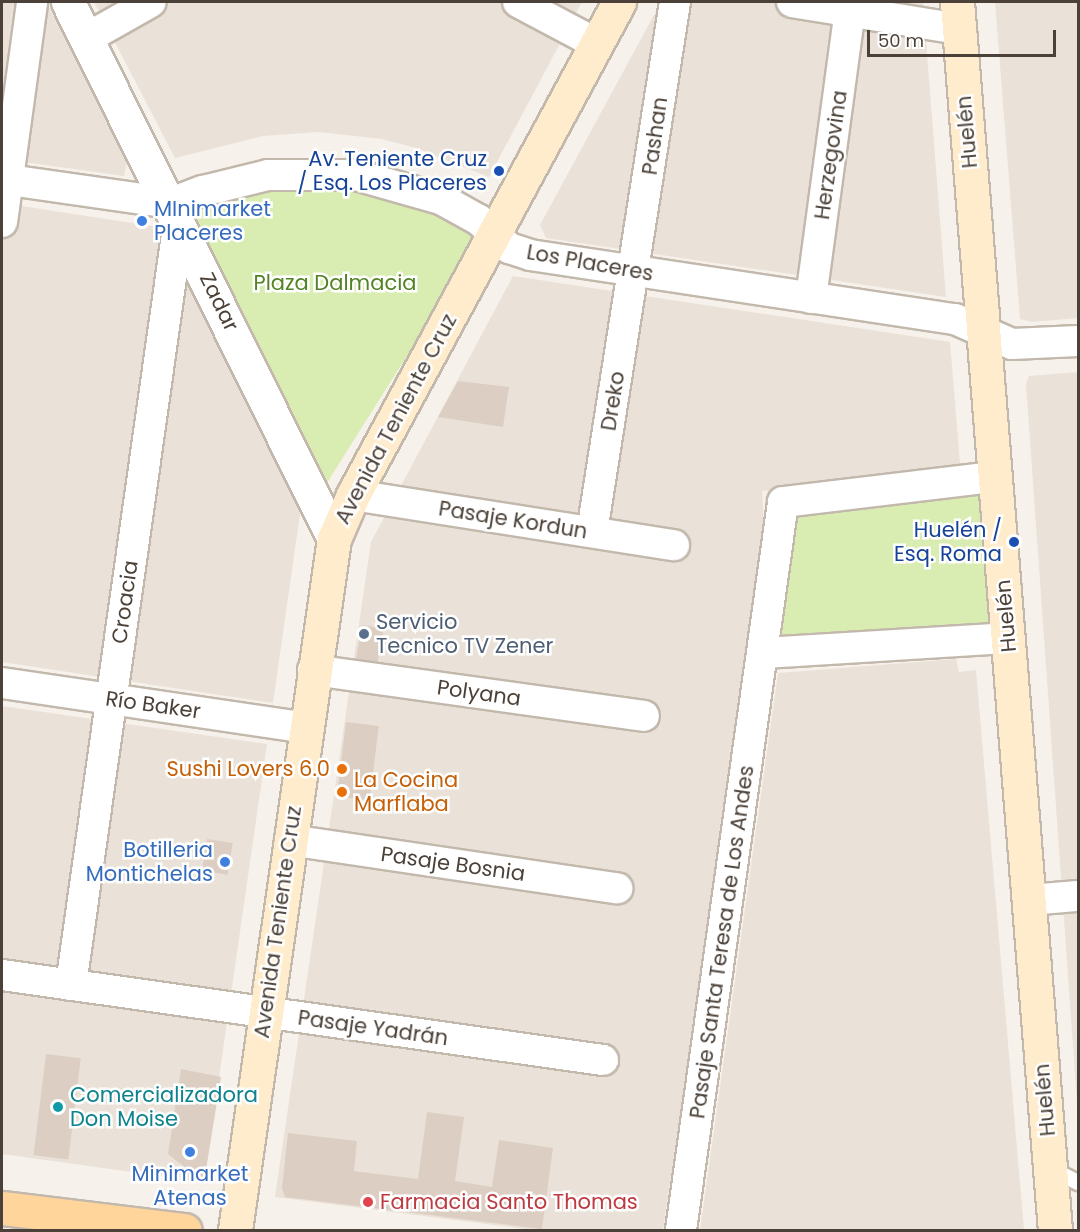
<!DOCTYPE html>
<html>
<head>
<meta charset="utf-8">
<style>
	body { margin:0 }
	#map { position:relative; width:1080px; height:1232px; overflow:hidden; background:#f6f1eb; font-family:Poppins,sans-serif }
	div>[style] { position:absolute }
	.residential>* { inset:0; background:#eae2d8 }
	.green>* { inset:0; background:#d9ecb1 }
	.building>* { inset:0; background:#dccec2; transform-origin:0 0 }
	.roads { filter:drop-shadow(2px 0 #c2b8ac) drop-shadow(-2px 0 #c2b8ac) drop-shadow(0 2px #c2b8ac) drop-shadow(0 -2px #c2b8ac) }
	.service>* { height:15px; margin:-7.5px; padding:0 7.5px; transform-origin:7.5px; border-radius:7.5px; background:#fff }
	.minor>* { height:30px; margin:-15px; padding:0 15px; transform-origin:15px; border-radius:15px; background:#fff }
	.tertiary>* { height:33px; margin:-16.5px; padding:0 16.5px; transform-origin:16.5px; border-radius:16.5px; background:#fff }
	.secondary>* { height:33px; margin:-16.5px; padding:0 16.5px; transform-origin:16.5px; border-radius:16.5px; background:#ffeccc }
	.primary>* { height:33px; margin:-16.5px; padding:0 16.5px; transform-origin:16.5px; border-radius:16.5px; background:#ffd59b }
	.dots>* { width:16px; height:16px; translate:-50% -50%; box-sizing:border-box; border:3px solid #fff; border-radius:50% }
	span { translate:-50% -50%; white-space:nowrap; text-align:center; line-height:1.15; -webkit-text-stroke:5px #fff; paint-order:stroke }
	.street-label { font-size:21px; color:#4b4138 }
	.transit-label { font-size:21px; color:#164399 }
	.right { translate:-100% -50%; text-align:right }
	.shop-label { font-size:21px; color:#366cbe }
	.left { translate:0 -50%; text-align:left }
	.park-label { font-size:21px; color:#548226 }
	.service-label { font-size:21px; color:#4e5e75 }
	.food-label { font-size:21px; color:#c56008 }
	.culture-label { font-size:21px; color:#0d838f }
	.health-label { font-size:21px; color:#be3a42 }
	.frame { position:absolute; inset:0; border:3px solid #4b4138; pointer-events:none }
	.scale { position:absolute; left:867px; top:30px; width:189px; height:27px; box-sizing:border-box; border:3px solid #4b4138; border-top:0; padding-left:8px; font-size:18px; line-height:21px; white-space:nowrap; color:#4b4138; -webkit-text-stroke:4px #fff; paint-order:stroke }
</style>
</head>
<body>
<div id="map">
	<div class="residential">
		<i style="clip-path:polygon(2px 2px,46px 2px,127px 159px,124px 176px,2px 159px)"></i>
		<i style="clip-path:polygon(94px 2px,582px 2px,489px 177px,416px 148px,382px 139px,319px 132px,263px 136px,175px 158px)"></i>
		<i style="clip-path:polygon(661px 2px,923px 2px,946px 297px,546px 238px,540px 225px)"></i>
		<i style="clip-path:polygon(995px 2px,1078px 2px,1078px 318px,1032px 322px,1020px 319px)"></i>
		<i style="clip-path:polygon(2px 203px,158px 227px,294px 492px,300px 514px,273px 703px,2px 662px)"></i>
		<i style="clip-path:polygon(513px 276px,950px 342px,961px 476px,762px 491px,765px 544px,663px 1230px,533px 1230px,275px 1197px,371px 542px)"></i>
		<i style="clip-path:polygon(1078px 372px,1078px 1117px,1026px 384px,1029px 376px)"></i>
		<i style="clip-path:polygon(956px 659px,959px 672px,976px 670px,1024px 1230px,700px 1230px,778px 673px)"></i>
		<i style="clip-path:polygon(2px 706px,267px 744px,204px 1182px,2px 1154px)"></i>
	</div>
	<div class="green">
		<i style="clip-path:polygon(294px 183px,390px 193px,466px 225px,473px 241px,469px 257px,325px 486px,195px 222px,207px 204px)"></i>
		<i style="clip-path:polygon(983px 489px,994px 629px,778px 641px,796px 509px)"></i>
	</div>
	<div class="building">
		<i style="clip-path:polygon(458px 381px,509px 387px,503px 427px,438px 417px)"></i>
		<i style="left:362px;top:625px;width:22px;height:39px;rotate:10deg"></i>
		<i style="left:346px;top:722px;width:33px;height:75px;rotate:7deg"></i>
		<i style="left:207px;top:839px;width:26px;height:32px;rotate:9deg"></i>
		<i style="left:46px;top:1054px;width:35px;height:102px;rotate:7deg"></i>
		<i style="clip-path:polygon(181px 1069px,221px 1077px,204px 1182px,168px 1154px)"></i>
		<i style="clip-path:polygon(427px 1112px,464px 1117px,455px 1181px,492px 1187px,499px 1140px,553px 1148px,542px 1229px,285px 1197px,282px 1188px,288px 1133px,357px 1141px,354px 1171px,418px 1179px)"></i>
	</div>
	<div class="roads">
		<div class="service">
			<i style="left:1050px;top:1168px;width:31px;rotate:27deg"></i>
		</div>
		<div class="minor">
			<i style="left:518px;top:2px;width:89px;rotate:28deg"></i>
			<i style="left:792px;top:2px;width:169px;rotate:9.2deg"></i>
			<i style="left:87px;top:38px;width:73px;rotate:-29.4deg"></i>
			<i style="left:2px;top:179px;width:171px;rotate:8.1deg"></i>
			<i style="left:171px;top:203px;width:34px;rotate:-21deg"></i>
			<i style="left:203px;top:191px;width:67px;rotate:-13.8deg"></i>
			<i style="left:268px;top:175px;width:88px"></i>
			<i style="left:356px;top:175px;width:88px;rotate:15.8deg"></i>
			<i style="left:441px;top:199px;width:43px;rotate:28.9deg"></i>
			<i style="left:479px;top:220px;width:41px;rotate:43deg"></i>
			<i style="left:509px;top:248px;width:22px;rotate:18deg"></i>
			<i style="left:530px;top:255px;width:430px;rotate:8.6deg"></i>
			<i style="left:955px;top:319px;width:62px;rotate:23.7deg"></i>
			<i style="left:1012px;top:344px;width:66px;rotate:-2.6deg"></i>
			<i style="left:2px;top:222px;width:222px;rotate:-82.2deg"></i>
			<i style="left:811px;top:298px;width:290px;rotate:-82.3deg"></i>
			<i style="left:353px;top:495px;width:325px;rotate:8.9deg"></i>
			<i style="left:592px;top:532px;width:536px;rotate:-81.1deg"></i>
			<i style="left:763px;top:653px;width:245px;rotate:-3.5deg"></i>
			<i style="left:313px;top:670px;width:334px;rotate:7.9deg"></i>
			<i style="left:2px;top:683px;width:306px;rotate:8.4deg"></i>
			<i style="left:290px;top:840px;width:331px;rotate:8.4deg"></i>
			<i style="left:1029px;top:900px;width:49px;rotate:-4.7deg"></i>
			<i style="left:2px;top:975px;width:607px;rotate:8.05deg"></i>
			<i style="left:71px;top:985px;width:773px;rotate:-81.96deg"></i>
			<i style="left:681px;top:1230px;width:735px;rotate:-82.02deg"></i>
			<i style="left:783px;top:502px;width:212px;rotate:-6.8deg"></i>
		</div>
		<div class="tertiary">
			<i style="left:68px;top:2px;width:599px;rotate:63.65deg"></i>
		</div>
		<div class="secondary">
			<i style="left:957px;top:2px;width:1232px;rotate:85.44deg"></i>
			<i style="left:235px;top:1230px;width:698px;rotate:-81.85deg"></i>
			<i style="left:334px;top:539px;width:48px;rotate:-66.6deg"></i>
			<i style="left:353px;top:495px;width:560px;rotate:-61.65deg"></i>
		</div>
		<div class="primary">
			<i style="left:2px;top:1208px;width:184px;rotate:6.9deg"></i>
		</div>
	</div>
	<div class="dots">
		<i style="left:499px;top:171px;background:#1a4fb4"></i>
		<i style="left:142px;top:221px;background:#3f7fe0"></i>
		<i style="left:1014px;top:542px;background:#1a4fb4"></i>
		<i style="left:364px;top:634px;background:#5c6f8a"></i>
		<i style="left:342px;top:769px;background:#e8710a"></i>
		<i style="left:342px;top:792px;background:#e8710a"></i>
		<i style="left:225px;top:862px;background:#3f7fe0"></i>
		<i style="left:58px;top:1107px;background:#0f9aa8"></i>
		<i style="left:190px;top:1152px;background:#3f7fe0"></i>
		<i style="left:368px;top:1202px;background:#e0444e"></i>
	</div>
	<div class="street-label">
		<span style="left:967px;top:132px;rotate:-95deg">Huelén</span>
		<span style="left:655px;top:136px;rotate:-82deg">Pashan</span>
		<span style="left:831px;top:155px;rotate:-82deg">Herzegovina</span>
		<span style="left:590px;top:263px;rotate:10deg">Los Placeres</span>
		<span style="left:219px;top:302px;rotate:64deg">Zadar</span>
		<span style="left:613px;top:401px;rotate:-81deg">Dreko</span>
		<span style="left:396px;top:419px;rotate:-62deg">Avenida Teniente Cruz</span>
		<span style="left:513px;top:520px;rotate:9deg">Pasaje Kordun</span>
		<span style="left:125px;top:602px;rotate:-82deg">Croacia</span>
		<span style="left:1006px;top:616px;rotate:-95deg">Huelén</span>
		<span style="left:479px;top:693px;rotate:8deg">Polyana</span>
		<span style="left:153px;top:705px;rotate:8deg">Río Baker</span>
		<span style="left:453px;top:864px;rotate:8deg">Pasaje Bosnia</span>
		<span style="left:278px;top:922px;rotate:-82deg">Avenida Teniente Cruz</span>
		<span style="left:722px;top:942px;rotate:-82deg">Pasaje Santa Teresa de Los Andes</span>
		<span style="left:373px;top:1028px;rotate:8deg">Pasaje Yadrán</span>
		<span style="left:1045px;top:1100px;rotate:-95deg">Huelén</span>
	</div>
	<div class="transit-label">
		<span class="right" style="left:487px;top:171px">Av. Teniente Cruz<br>/ Esq. Los Placeres</span>
		<span class="right" style="left:1002px;top:542px">Huelén /<br>Esq. Roma</span>
	</div>
	<div class="shop-label">
		<span class="left" style="left:154px;top:221px">MInimarket<br>Placeres</span>
		<span class="right" style="left:213px;top:862px">Botilleria<br>Montichelas</span>
		<span style="left:190px;top:1186px">Minimarket<br>Atenas</span>
	</div>
	<div class="park-label">
		<span style="left:335px;top:283px">Plaza Dalmacia</span>
	</div>
	<div class="service-label">
		<span class="left" style="left:376px;top:634px">Servicio<br>Tecnico TV Zener</span>
	</div>
	<div class="food-label">
		<span class="right" style="left:330px;top:769px">Sushi Lovers 6.0</span>
		<span class="left" style="left:354px;top:792px">La Cocina<br>Marflaba</span>
	</div>
	<div class="culture-label">
		<span class="left" style="left:70px;top:1107px">Comercializadora<br>Don Moise</span>
	</div>
	<div class="health-label">
		<span class="left" style="left:380px;top:1202px">Farmacia Santo Thomas</span>
	</div>
	<div class="frame"></div>
	<div class="scale">50 m</div>
</div>
</body>
</html>
